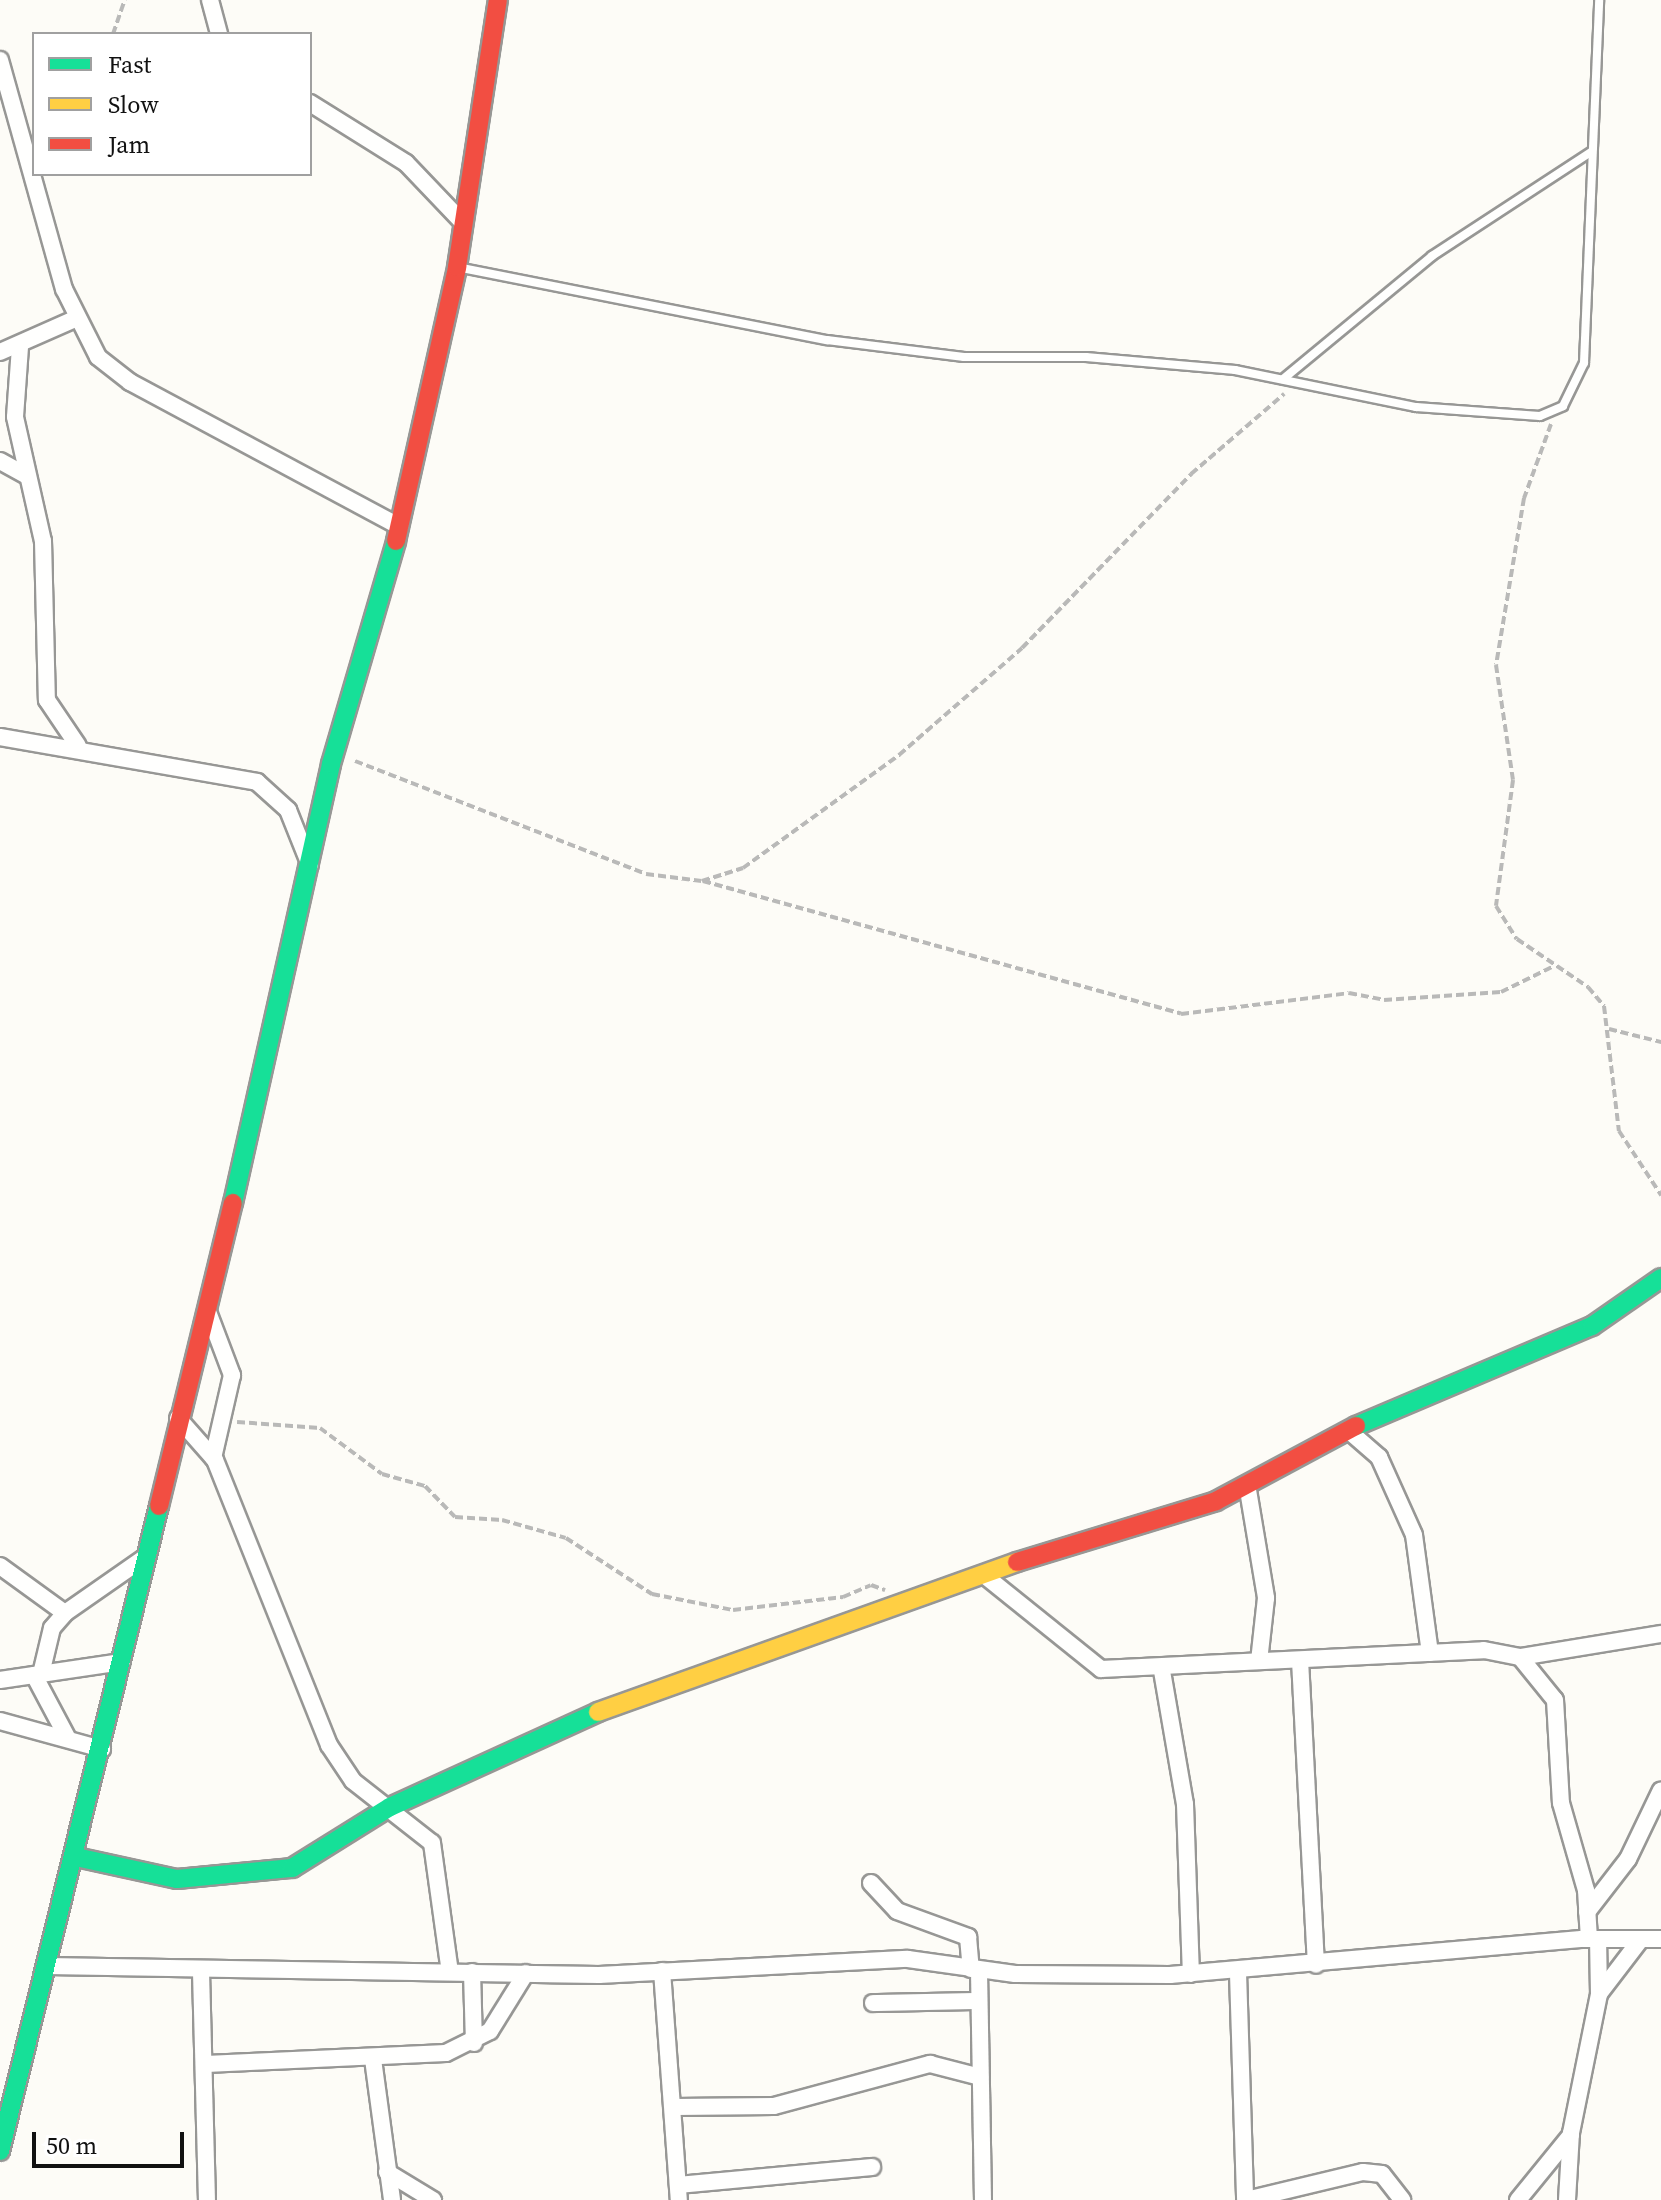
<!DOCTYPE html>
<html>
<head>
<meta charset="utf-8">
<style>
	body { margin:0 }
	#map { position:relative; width:1661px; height:2200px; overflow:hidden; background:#fdfcf7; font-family:"Source Serif 4",serif }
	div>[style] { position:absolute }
	.path>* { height:4px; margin-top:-2px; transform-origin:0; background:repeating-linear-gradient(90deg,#b9b9b8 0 8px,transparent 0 12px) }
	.roads { filter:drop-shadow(2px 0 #979795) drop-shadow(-2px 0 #979795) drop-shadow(0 2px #979795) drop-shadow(0 -2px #979795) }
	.lane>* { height:8px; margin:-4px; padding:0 4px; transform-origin:4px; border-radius:4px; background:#fffffe }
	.street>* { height:16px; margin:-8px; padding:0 8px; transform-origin:8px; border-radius:8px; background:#fffffe }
	.fast>* { height:18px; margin:-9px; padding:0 9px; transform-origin:9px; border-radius:9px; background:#16e098 }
	.slow>* { height:18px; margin:-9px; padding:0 9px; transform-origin:9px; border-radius:9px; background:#ffcf43 }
	.jam>* { height:18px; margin:-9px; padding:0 9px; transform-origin:9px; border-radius:9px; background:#f24e42 }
	span { translate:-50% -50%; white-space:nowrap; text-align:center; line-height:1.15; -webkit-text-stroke:8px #fff; paint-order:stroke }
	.legend { position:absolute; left:32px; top:32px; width:280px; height:144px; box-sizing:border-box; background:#fff; border:2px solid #a0a0a0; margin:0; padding:10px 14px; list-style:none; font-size:24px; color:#111 }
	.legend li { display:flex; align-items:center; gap:16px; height:40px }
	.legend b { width:40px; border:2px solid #a0a0a0 }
	.scale { position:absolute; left:32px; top:2132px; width:152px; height:36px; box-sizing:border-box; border:4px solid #111; border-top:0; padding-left:10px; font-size:24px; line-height:28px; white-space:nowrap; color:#111; -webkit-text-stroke:6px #fff; paint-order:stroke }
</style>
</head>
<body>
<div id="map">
	<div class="path">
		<i style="left:113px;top:34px;width:36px;rotate:-71deg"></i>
		<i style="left:1551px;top:424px;width:79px;rotate:110deg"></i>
		<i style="left:1524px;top:498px;width:169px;rotate:99.5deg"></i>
		<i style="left:1496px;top:665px;width:116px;rotate:81.6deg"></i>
		<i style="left:1513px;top:780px;width:127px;rotate:97.7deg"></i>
		<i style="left:1496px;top:906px;width:39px;rotate:58deg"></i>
		<i style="left:1517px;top:939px;width:86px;rotate:34.1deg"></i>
		<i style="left:1588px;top:987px;width:25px;rotate:50deg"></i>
		<i style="left:1604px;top:1006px;width:126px;rotate:83.2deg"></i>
		<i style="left:1619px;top:1131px;width:77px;rotate:56.7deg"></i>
		<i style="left:355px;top:761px;width:312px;rotate:21.2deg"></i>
		<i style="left:646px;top:874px;width:56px;rotate:7.1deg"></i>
		<i style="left:702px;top:881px;width:43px;rotate:-17.6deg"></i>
		<i style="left:743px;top:868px;width:193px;rotate:-35.9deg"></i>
		<i style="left:899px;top:755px;width:163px;rotate:-41deg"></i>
		<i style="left:1022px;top:648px;width:243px;rotate:-45.8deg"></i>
		<i style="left:1191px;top:474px;width:123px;rotate:-40.7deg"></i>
		<i style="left:703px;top:881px;width:496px;rotate:15.5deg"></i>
		<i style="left:1181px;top:1014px;width:169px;rotate:-7.1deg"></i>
		<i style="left:1349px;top:993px;width:36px;rotate:11deg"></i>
		<i style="left:1384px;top:1000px;width:117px;rotate:-3.9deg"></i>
		<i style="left:1501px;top:992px;width:59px;rotate:-26.1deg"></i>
		<i style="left:1609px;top:1029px;width:54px;rotate:14deg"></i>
		<i style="left:237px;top:1422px;width:83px;rotate:4.1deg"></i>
		<i style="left:320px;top:1428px;width:77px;rotate:36.6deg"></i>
		<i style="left:382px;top:1474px;width:45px;rotate:15.6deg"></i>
		<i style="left:425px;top:1486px;width:43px;rotate:45.9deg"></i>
		<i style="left:455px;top:1517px;width:47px;rotate:3.7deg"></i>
		<i style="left:502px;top:1520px;width:66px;rotate:15.7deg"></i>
		<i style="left:566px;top:1538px;width:103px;rotate:33.1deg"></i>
		<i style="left:652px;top:1594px;width:83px;rotate:11.2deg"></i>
		<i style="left:733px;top:1610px;width:111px;rotate:-6.7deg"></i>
		<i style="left:843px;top:1597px;width:30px;rotate:-23deg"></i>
		<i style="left:871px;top:1585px;width:15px;rotate:20deg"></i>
	</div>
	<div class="roads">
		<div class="lane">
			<i style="left:462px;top:268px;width:372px;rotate:11.2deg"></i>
			<i style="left:827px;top:340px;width:138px;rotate:7.1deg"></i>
			<i style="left:964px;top:357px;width:122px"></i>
			<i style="left:1086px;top:357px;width:150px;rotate:5deg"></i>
			<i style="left:1235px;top:370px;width:185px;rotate:11.6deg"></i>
			<i style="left:1416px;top:407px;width:124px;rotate:4.2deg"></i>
			<i style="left:1540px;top:416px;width:25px;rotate:-23deg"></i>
			<i style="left:1563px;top:406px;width:48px;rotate:-64deg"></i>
			<i style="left:1584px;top:363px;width:363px;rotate:-87.6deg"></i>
			<i style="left:1283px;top:379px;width:193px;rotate:-39.5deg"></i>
			<i style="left:1432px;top:256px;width:190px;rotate:-33.2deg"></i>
		</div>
		<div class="street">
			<i style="left:210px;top:0;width:35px;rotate:75deg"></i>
			<i style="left:0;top:60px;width:238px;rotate:74.4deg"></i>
			<i style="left:64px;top:289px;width:76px;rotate:63.4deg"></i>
			<i style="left:98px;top:357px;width:41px;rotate:38deg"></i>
			<i style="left:130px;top:382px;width:306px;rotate:28.2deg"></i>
			<i style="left:310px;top:103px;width:113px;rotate:32deg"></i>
			<i style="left:406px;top:163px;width:84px;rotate:46.4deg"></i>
			<i style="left:20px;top:347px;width:70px;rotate:94.1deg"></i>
			<i style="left:15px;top:417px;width:127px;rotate:77.3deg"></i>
			<i style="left:43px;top:541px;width:159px;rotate:88.6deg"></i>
			<i style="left:47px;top:700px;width:55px;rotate:56deg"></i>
			<i style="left:0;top:352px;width:84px;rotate:-23.8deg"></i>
			<i style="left:0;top:461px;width:29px;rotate:29deg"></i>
			<i style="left:0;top:737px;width:261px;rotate:9.9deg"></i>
			<i style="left:257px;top:782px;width:42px;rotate:42.1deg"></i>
			<i style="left:288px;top:810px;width:59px;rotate:68.2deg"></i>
			<i style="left:207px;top:1309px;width:71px;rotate:69.3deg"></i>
			<i style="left:232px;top:1375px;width:85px;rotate:102.9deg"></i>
			<i style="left:178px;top:1418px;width:56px;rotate:48.6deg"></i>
			<i style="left:215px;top:1460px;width:307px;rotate:68.2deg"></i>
			<i style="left:329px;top:1745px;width:43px;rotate:56.3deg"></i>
			<i style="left:353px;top:1781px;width:100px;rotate:38.1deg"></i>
			<i style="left:432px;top:1843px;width:130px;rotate:82.1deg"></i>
			<i style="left:1349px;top:1431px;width:40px;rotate:41deg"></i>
			<i style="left:1379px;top:1457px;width:85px;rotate:65.8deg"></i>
			<i style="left:1414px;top:1535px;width:119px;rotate:82.3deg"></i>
			<i style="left:1247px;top:1484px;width:116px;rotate:80.5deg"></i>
			<i style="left:1266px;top:1598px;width:63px;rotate:96.3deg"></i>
			<i style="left:0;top:1566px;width:80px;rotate:35.9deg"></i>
			<i style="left:984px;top:1575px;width:150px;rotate:38.8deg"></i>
			<i style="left:1101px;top:1669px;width:383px;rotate:-2.8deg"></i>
			<i style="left:1484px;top:1650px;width:37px;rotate:11deg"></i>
			<i style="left:1520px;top:1657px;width:55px;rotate:50.9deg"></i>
			<i style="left:1555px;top:1700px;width:103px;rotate:86.7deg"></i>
			<i style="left:1561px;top:1803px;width:91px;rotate:74deg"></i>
			<i style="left:1586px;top:1890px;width:49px;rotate:86.5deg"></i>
			<i style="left:1520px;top:1657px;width:143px;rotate:-9.3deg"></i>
			<i style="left:1300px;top:1660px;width:305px;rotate:87deg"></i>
			<i style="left:1162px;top:1671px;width:135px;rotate:80.2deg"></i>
			<i style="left:1185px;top:1804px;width:170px;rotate:88deg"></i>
			<i style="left:41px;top:1674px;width:47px;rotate:-76.6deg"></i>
			<i style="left:52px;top:1628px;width:20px;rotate:-49deg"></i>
			<i style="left:65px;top:1613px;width:101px;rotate:-34.9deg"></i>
			<i style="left:34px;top:1675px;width:72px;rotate:62deg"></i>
			<i style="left:0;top:1680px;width:123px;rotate:-8.4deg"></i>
			<i style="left:0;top:1721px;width:106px;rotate:15.4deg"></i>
			<i style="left:871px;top:1883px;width:38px;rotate:47deg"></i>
			<i style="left:897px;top:1911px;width:76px;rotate:20.1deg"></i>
			<i style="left:968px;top:1937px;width:32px;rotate:85deg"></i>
			<i style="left:1587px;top:1912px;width:67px;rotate:-52.3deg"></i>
			<i style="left:1628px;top:1859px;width:76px;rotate:-64.4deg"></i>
			<i style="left:47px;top:1966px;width:552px;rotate:0.93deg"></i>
			<i style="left:599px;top:1975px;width:309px;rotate:-3deg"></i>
			<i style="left:908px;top:1959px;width:108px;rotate:8deg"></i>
			<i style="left:1015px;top:1974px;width:155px;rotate:0.4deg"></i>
			<i style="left:1170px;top:1975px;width:415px;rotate:-5deg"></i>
			<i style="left:1583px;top:1939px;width:78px"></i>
			<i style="left:662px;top:1971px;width:230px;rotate:85.8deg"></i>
			<i style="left:979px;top:1971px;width:229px;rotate:89deg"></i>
			<i style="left:201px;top:1972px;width:228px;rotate:88.5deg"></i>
			<i style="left:472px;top:1972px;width:71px;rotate:88.4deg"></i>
			<i style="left:1238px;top:1973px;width:227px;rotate:88.2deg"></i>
			<i style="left:1599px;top:1994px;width:69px;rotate:-52.6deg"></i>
			<i style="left:873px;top:2003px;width:106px;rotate:-1.1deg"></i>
			<i style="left:373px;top:2059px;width:142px;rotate:82.3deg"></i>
			<i style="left:206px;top:2064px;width:240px;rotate:-2.6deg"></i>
			<i style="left:446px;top:2053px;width:49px;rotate:-26.6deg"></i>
			<i style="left:490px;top:2031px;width:68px;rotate:-58.2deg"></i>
			<i style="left:675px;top:2107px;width:99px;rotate:-0.6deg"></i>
			<i style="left:774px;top:2106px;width:162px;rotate:-15.1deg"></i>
			<i style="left:930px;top:2064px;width:52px;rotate:14.6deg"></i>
			<i style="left:387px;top:2172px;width:54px;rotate:31.3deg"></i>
			<i style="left:678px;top:2185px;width:195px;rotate:-5.3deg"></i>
			<i style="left:1246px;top:2200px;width:120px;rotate:-13.5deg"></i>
			<i style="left:1363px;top:2172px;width:19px;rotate:6deg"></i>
			<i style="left:1382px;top:2174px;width:33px;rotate:52deg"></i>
			<i style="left:1518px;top:2200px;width:84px;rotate:-50.8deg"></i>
			<i style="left:1567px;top:2200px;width:67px;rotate:-86.6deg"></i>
			<i style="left:1571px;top:2133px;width:142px;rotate:-78.6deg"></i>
			<i style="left:1599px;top:1994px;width:55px;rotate:-91deg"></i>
		</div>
		<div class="fast">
			<i style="left:233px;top:1203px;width:450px;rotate:-77.4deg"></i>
			<i style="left:331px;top:764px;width:232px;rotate:-73.7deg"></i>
			<i style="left:1356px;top:1426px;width:256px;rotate:-23deg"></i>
			<i style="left:1592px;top:1326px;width:84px;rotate:-34.8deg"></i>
			<i style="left:76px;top:1857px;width:103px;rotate:12.3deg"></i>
			<i style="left:177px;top:1879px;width:116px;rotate:-5.5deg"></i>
			<i style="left:292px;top:1868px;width:115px;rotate:-31.9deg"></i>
			<i style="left:390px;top:1807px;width:229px;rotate:-24.5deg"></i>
			<i style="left:0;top:2151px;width:664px;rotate:-76.15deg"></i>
		</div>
		<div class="slow">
			<i style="left:598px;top:1712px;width:445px;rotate:-19.7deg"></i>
		</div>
		<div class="jam">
			<i style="left:396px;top:541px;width:281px;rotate:-77.4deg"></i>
			<i style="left:457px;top:267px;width:270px;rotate:-81.3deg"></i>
			<i style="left:159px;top:1506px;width:312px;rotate:-76.3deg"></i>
			<i style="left:1017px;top:1562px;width:208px;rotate:-17deg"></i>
			<i style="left:1216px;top:1501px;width:159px;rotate:-28.2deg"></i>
		</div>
	</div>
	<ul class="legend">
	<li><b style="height:10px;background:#16e098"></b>Fast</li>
	<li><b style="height:10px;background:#ffcf43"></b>Slow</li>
	<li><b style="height:10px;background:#f24e42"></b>Jam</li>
	</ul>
	<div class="scale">50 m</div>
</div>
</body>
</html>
